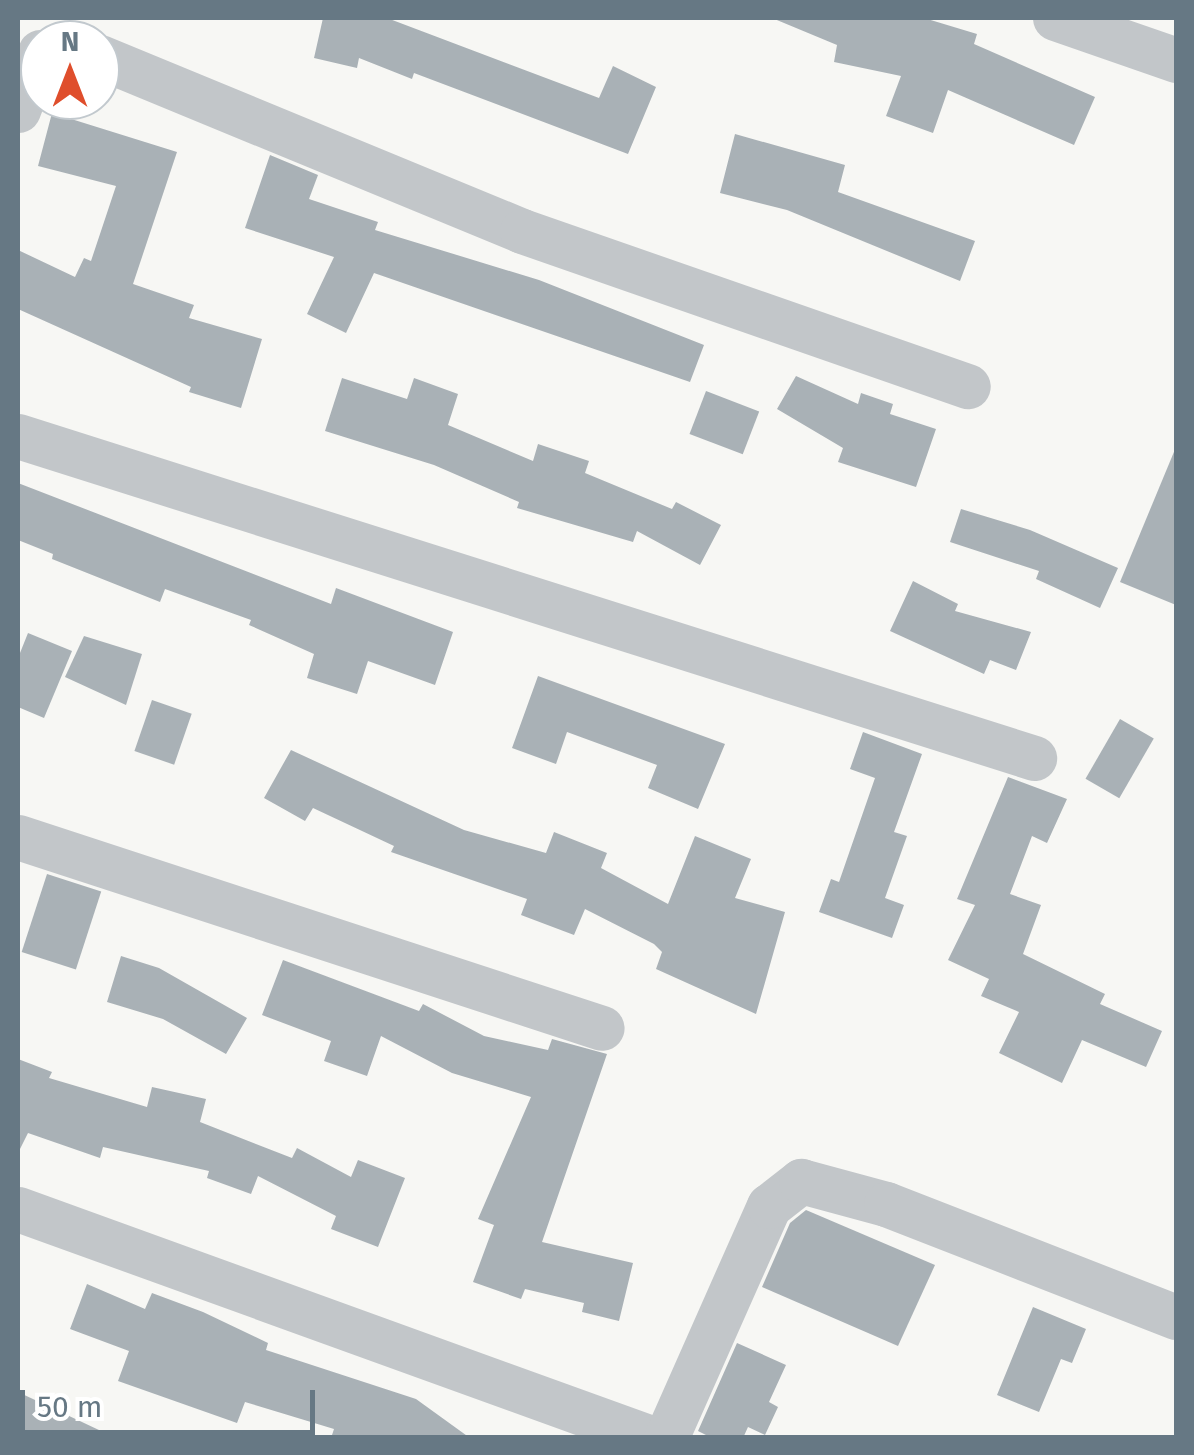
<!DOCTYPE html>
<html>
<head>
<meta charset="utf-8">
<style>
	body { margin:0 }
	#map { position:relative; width:1194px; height:1455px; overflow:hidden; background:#f7f7f4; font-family:"Fira Sans",sans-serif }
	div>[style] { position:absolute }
	.building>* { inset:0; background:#a9b1b6; transform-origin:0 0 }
	.minor>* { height:45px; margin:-22.5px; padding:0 22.5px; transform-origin:22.5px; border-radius:22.5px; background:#c2c6c9 }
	span { translate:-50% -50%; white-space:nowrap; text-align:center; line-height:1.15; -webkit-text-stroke:10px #fff; paint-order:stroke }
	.frame { position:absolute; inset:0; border:20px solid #667884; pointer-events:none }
	.north { position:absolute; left:20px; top:20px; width:100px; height:100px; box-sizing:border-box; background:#fff; border:2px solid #c2c9ce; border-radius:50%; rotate:0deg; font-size:28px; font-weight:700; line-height:40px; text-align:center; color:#667884 }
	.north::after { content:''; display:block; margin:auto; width:35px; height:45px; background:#df4e2c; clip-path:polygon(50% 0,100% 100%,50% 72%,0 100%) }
	.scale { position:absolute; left:20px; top:1390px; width:295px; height:45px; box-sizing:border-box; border:5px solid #667884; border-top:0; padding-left:12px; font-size:30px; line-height:35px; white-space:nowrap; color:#667884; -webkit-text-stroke:8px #fff; paint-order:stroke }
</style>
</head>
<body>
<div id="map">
	<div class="building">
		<i style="clip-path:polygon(323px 18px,387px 18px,599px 98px,613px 66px,656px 87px,628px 154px,414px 73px,412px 79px,359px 58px,357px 68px,314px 58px)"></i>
		<i style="clip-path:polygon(772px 18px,924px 18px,977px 34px,974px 44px,1095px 97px,1074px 145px,948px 90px,933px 133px,886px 116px,901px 76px,834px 62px,837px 45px)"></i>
		<i style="clip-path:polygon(52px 113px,177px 152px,133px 284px,194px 305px,189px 318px,262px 339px,241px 408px,189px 392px,191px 387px,18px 309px,18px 250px,75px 277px,84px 258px,91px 261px,116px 186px,38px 166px)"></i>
		<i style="clip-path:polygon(735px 134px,845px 165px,838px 192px,975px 241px,960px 281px,787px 210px,720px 193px)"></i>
		<i style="clip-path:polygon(270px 155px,318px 175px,309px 199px,378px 222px,375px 230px,539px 280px,704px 345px,690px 382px,374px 273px,346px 333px,307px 314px,334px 257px,245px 228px)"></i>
		<i style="clip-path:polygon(796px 376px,858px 404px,861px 393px,893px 404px,890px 414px,936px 429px,916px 487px,838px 462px,843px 448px,777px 409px)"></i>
		<i style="clip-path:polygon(342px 378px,407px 399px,414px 378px,458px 394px,448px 425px,533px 461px,538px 444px,589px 461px,585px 473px,672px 509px,676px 502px,721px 525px,700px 565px,637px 531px,633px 542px,517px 508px,519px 502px,434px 465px,325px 431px)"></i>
		<i style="left:706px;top:391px;width:57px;height:46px;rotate:21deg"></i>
		<i style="clip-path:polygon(1176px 447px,1176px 605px,1120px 582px)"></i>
		<i style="clip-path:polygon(18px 483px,331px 604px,336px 588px,453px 632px,435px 685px,368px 661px,357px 694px,307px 678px,314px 654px,249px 625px,251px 620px,165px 589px,160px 602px,52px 559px,53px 554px,18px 540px)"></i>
		<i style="clip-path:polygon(961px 509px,1030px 530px,1118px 568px,1100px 608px,1036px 579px,1039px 571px,950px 542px)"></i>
		<i style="clip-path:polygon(913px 581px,958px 604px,955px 611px,1031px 632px,1016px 670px,990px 660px,984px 674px,890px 631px)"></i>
		<i style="clip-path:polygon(28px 633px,72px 651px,44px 718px,18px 707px,18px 658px)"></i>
		<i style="clip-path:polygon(84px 636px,142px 654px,126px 705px,65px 677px)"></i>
		<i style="clip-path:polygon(538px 676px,725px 744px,698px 809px,648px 788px,657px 765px,567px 732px,556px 764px,512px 748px)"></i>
		<i style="left:152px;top:700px;width:42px;height:54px;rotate:19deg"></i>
		<i style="left:1120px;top:719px;width:39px;height:69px;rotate:30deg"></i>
		<i style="clip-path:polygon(863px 732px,922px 754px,894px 832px,907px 836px,885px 898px,904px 905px,892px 938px,819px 912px,831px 879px,839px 882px,875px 778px,850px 769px)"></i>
		<i style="clip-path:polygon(291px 750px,464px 830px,546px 853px,554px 832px,607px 853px,601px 868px,668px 904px,695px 836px,751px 859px,735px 898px,785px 912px,756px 1014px,656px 969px,662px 952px,654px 944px,585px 909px,574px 935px,521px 915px,527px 899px,391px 852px,394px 846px,313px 808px,305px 821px,264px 798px)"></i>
		<i style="clip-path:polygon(1008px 777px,1067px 799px,1047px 843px,1032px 836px,1010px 894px,1041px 905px,1023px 954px,1105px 994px,1100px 1004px,1162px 1031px,1146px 1067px,1082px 1040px,1062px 1083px,999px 1053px,1019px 1012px,981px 996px,989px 979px,948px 960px,975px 905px,957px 899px)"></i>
		<i style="left:47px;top:874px;width:57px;height:82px;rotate:18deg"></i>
		<i style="clip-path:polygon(121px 956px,159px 968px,247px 1018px,226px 1054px,163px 1019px,107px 1002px)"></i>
		<i style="clip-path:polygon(283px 960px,419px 1011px,423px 1004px,484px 1036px,548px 1050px,552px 1039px,607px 1054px,542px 1242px,633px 1263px,619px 1321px,582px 1312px,584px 1303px,525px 1289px,521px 1299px,473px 1282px,494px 1225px,478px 1219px,531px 1097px,452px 1073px,381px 1036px,367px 1076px,324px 1061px,331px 1041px,262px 1015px)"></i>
		<i style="clip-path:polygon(18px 1059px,52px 1072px,49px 1078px,147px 1107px,152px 1087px,206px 1099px,200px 1122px,292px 1158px,297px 1148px,351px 1177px,358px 1160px,405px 1178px,378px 1247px,331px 1229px,336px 1216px,258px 1176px,251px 1194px,207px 1178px,209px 1171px,103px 1147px,100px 1158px,28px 1133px,18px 1153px)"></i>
		<i style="clip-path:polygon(806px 1210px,935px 1265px,898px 1346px,762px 1287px,790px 1223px)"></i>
		<i style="clip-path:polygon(87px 1284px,145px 1309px,152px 1293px,203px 1312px,268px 1343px,266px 1350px,416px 1399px,470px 1438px,331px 1438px,334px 1429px,245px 1402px,237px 1423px,118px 1381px,129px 1351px,70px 1329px)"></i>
		<i style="clip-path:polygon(1033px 1307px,1086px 1329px,1072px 1363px,1061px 1359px,1039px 1412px,997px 1395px)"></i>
		<i style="clip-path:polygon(737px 1343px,786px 1365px,769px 1402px,778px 1407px,765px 1435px,748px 1427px,743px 1438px,712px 1438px,698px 1431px)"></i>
		<i style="clip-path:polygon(18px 1392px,116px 1438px,18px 1438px)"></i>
	</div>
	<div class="minor">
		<i style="left:1055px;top:18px;width:128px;rotate:19.1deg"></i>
		<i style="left:100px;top:57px;width:456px;rotate:22.4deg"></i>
		<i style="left:522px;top:231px;width:472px;rotate:19.2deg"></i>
		<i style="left:18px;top:110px;width:62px;rotate:-69.2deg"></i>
		<i style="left:18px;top:436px;width:1066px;rotate:17.58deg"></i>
		<i style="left:18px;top:837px;width:614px;rotate:18.11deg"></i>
		<i style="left:18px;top:1209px;width:673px;rotate:19.89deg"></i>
		<i style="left:666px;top:1438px;width:254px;rotate:-66.1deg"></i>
		<i style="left:769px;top:1206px;width:41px;rotate:-38deg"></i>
		<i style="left:801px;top:1181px;width:88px;rotate:15.1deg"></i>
		<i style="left:886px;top:1204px;width:311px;rotate:21.3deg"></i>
	</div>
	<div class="frame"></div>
	<div class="north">N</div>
	<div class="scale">50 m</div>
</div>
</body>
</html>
